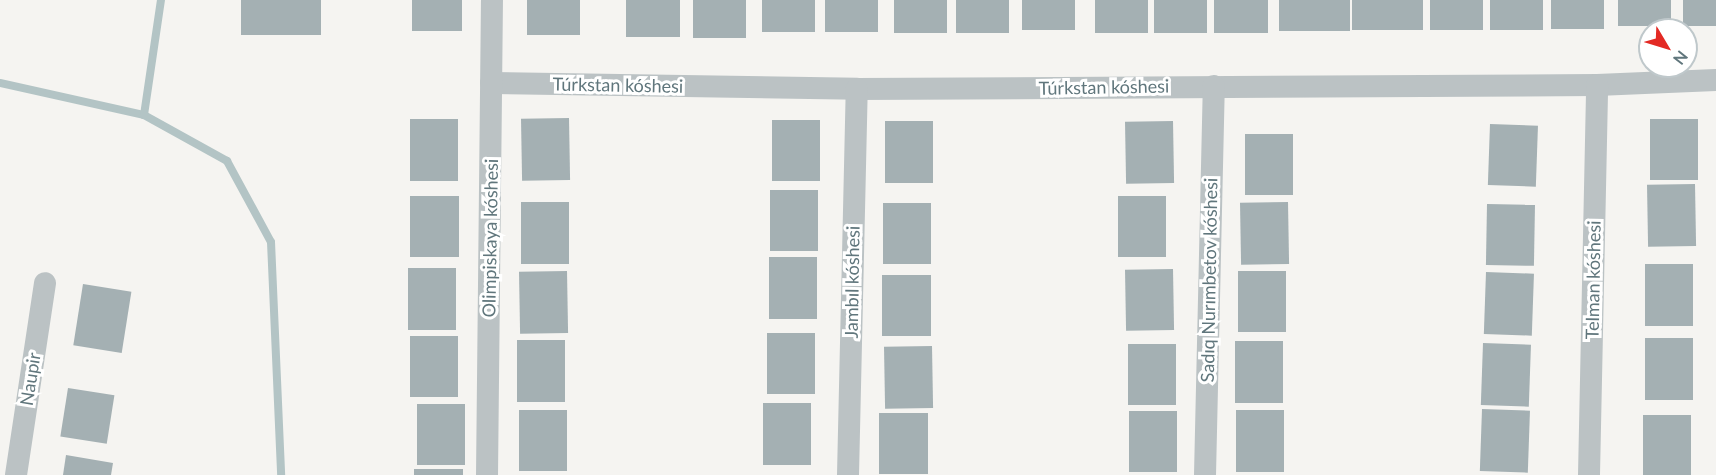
<!DOCTYPE html>
<html>
<head>
<meta charset="utf-8">
<style>
	body { margin:0 }
	#map { position:relative; width:1716px; height:475px; overflow:hidden; background:#f5f4f1; font-family:Lato,sans-serif }
	div>[style] { position:absolute }
	.stream>* { height:8px; margin:-4px; padding:0 4px; transform-origin:4px; border-radius:4px; background:#b3c4c5 }
	.building>* { inset:0; background:#a4b0b3; transform-origin:0 0 }
	.minor>* { height:22px; margin:-11px; padding:0 11px; transform-origin:11px; border-radius:11px; background:#bbc2c4 }
	span { translate:-50% -50%; white-space:nowrap; text-align:center; line-height:1.15; -webkit-text-stroke:6px #fff; paint-order:stroke }
	.street-label { font-size:18px; color:#60767c }
	.north { position:absolute; left:1638px; top:18px; width:60px; height:60px; box-sizing:border-box; background:#fff; border:2px solid #bfc8cb; border-radius:50%; rotate:128deg; font-size:16px; font-weight:700; line-height:24px; text-align:center; color:#60767c }
	.north::after { content:''; display:block; margin:auto; width:21px; height:27px; background:#e32a24; clip-path:polygon(50% 0,100% 100%,50% 72%,0 100%) }
</style>
</head>
<body>
<div id="map">
	<div class="stream">
		<i style="left:0;top:83px;width:148px;rotate:12.5deg"></i>
		<i style="left:144px;top:115px;width:95px;rotate:29deg"></i>
		<i style="left:227px;top:161px;width:92px;rotate:61.5deg"></i>
		<i style="left:271px;top:242px;width:233px;rotate:87.5deg"></i>
		<i style="left:144px;top:115px;width:116px;rotate:-81.6deg"></i>
	</div>
	<div class="building">
		<i style="left:241px;top:0;width:80px;height:35px"></i>
		<i style="left:412px;top:0;width:50px;height:31px"></i>
		<i style="left:527px;top:0;width:53px;height:35px"></i>
		<i style="left:626px;top:0;width:54px;height:37px"></i>
		<i style="left:693px;top:0;width:53px;height:38px"></i>
		<i style="left:762px;top:0;width:53px;height:32px"></i>
		<i style="left:825px;top:0;width:53px;height:32px"></i>
		<i style="left:894px;top:0;width:53px;height:33px"></i>
		<i style="left:956px;top:0;width:53px;height:33px"></i>
		<i style="left:1022px;top:0;width:53px;height:30px"></i>
		<i style="left:1095px;top:0;width:53px;height:33px"></i>
		<i style="left:1154px;top:0;width:53px;height:33px"></i>
		<i style="left:1214px;top:0;width:54px;height:33px"></i>
		<i style="left:1279px;top:0;width:71px;height:31px"></i>
		<i style="left:1352px;top:0;width:71px;height:30px"></i>
		<i style="left:1430px;top:0;width:53px;height:30px"></i>
		<i style="left:1490px;top:0;width:53px;height:30px"></i>
		<i style="left:1551px;top:0;width:53px;height:29px"></i>
		<i style="left:1618px;top:0;width:53px;height:26px"></i>
		<i style="left:1683px;top:0;width:33px;height:26px"></i>
		<i style="left:569px;top:118px;width:62px;height:48px;rotate:89deg"></i>
		<i style="left:458px;top:119px;width:62px;height:48px;rotate:90deg"></i>
		<i style="left:1650px;top:119px;width:48px;height:61px"></i>
		<i style="left:820px;top:120px;width:61px;height:48px;rotate:90deg"></i>
		<i style="left:933px;top:121px;width:62px;height:48px;rotate:90deg"></i>
		<i style="left:1173px;top:121px;width:62px;height:48px;rotate:89deg"></i>
		<i style="left:1490px;top:124px;width:48px;height:61px;rotate:2deg"></i>
		<i style="left:1245px;top:134px;width:48px;height:61px"></i>
		<i style="left:1695px;top:184px;width:62px;height:48px;rotate:89deg"></i>
		<i style="left:770px;top:190px;width:48px;height:61px"></i>
		<i style="left:410px;top:196px;width:49px;height:61px"></i>
		<i style="left:1118px;top:196px;width:48px;height:61px"></i>
		<i style="left:569px;top:202px;width:62px;height:48px;rotate:90deg"></i>
		<i style="left:1288px;top:202px;width:62px;height:48px;rotate:89deg"></i>
		<i style="left:883px;top:203px;width:48px;height:61px"></i>
		<i style="left:1487px;top:204px;width:48px;height:61px;rotate:1deg"></i>
		<i style="left:769px;top:257px;width:48px;height:62px"></i>
		<i style="left:1693px;top:264px;width:62px;height:48px;rotate:90deg"></i>
		<i style="left:408px;top:268px;width:48px;height:62px"></i>
		<i style="left:1173px;top:269px;width:61px;height:48px;rotate:89deg"></i>
		<i style="left:567px;top:271px;width:62px;height:48px;rotate:89deg"></i>
		<i style="left:1238px;top:271px;width:48px;height:61px"></i>
		<i style="left:1486px;top:272px;width:48px;height:62px;rotate:2deg"></i>
		<i style="left:882px;top:275px;width:49px;height:61px"></i>
		<i style="left:83px;top:284px;width:49px;height:62px;rotate:9deg"></i>
		<i style="left:767px;top:333px;width:48px;height:61px"></i>
		<i style="left:410px;top:336px;width:48px;height:61px"></i>
		<i style="left:1645px;top:338px;width:48px;height:62px"></i>
		<i style="left:517px;top:340px;width:48px;height:62px"></i>
		<i style="left:1235px;top:341px;width:48px;height:62px"></i>
		<i style="left:1483px;top:343px;width:48px;height:62px;rotate:2deg"></i>
		<i style="left:1128px;top:344px;width:48px;height:61px"></i>
		<i style="left:932px;top:346px;width:62px;height:48px;rotate:89deg"></i>
		<i style="left:68px;top:388px;width:47px;height:49px;rotate:9deg"></i>
		<i style="left:763px;top:403px;width:48px;height:62px"></i>
		<i style="left:417px;top:404px;width:48px;height:61px"></i>
		<i style="left:1482px;top:409px;width:48px;height:62px;rotate:2deg"></i>
		<i style="left:567px;top:410px;width:61px;height:48px;rotate:90deg"></i>
		<i style="left:1284px;top:410px;width:62px;height:48px;rotate:90deg"></i>
		<i style="left:1129px;top:411px;width:48px;height:61px"></i>
		<i style="left:879px;top:413px;width:49px;height:61px"></i>
		<i style="left:1643px;top:415px;width:48px;height:60px"></i>
		<i style="clip-path:polygon(66px 455px,113px 463px,111px 475px,63px 475px)"></i>
		<i style="left:414px;top:469px;width:49px;height:6px"></i>
	</div>
	<div class="minor">
		<i style="left:491px;top:83px;width:366px;rotate:0.9deg"></i>
		<i style="left:857px;top:89px;width:740px;rotate:-0.31deg"></i>
		<i style="left:1597px;top:85px;width:119px;rotate:-2.4deg"></i>
		<i style="left:16px;top:475px;width:194px;rotate:-81.4deg"></i>
		<i style="left:487px;top:475px;width:475px;rotate:-89.4deg"></i>
		<i style="left:848px;top:475px;width:386px;rotate:-88.7deg"></i>
		<i style="left:1205px;top:475px;width:389px;rotate:-88.7deg"></i>
		<i style="left:1589px;top:475px;width:390px;rotate:-88.8deg"></i>
	</div>
	<div class="street-label">
		<span style="left:618px;top:85px;rotate:1deg">Túrkstan kóshesi</span>
		<span style="left:1104px;top:87px;rotate:-1deg">Túrkstan kóshesi</span>
		<span style="left:490px;top:238px;rotate:-89deg">Olimpiskaya kóshesi</span>
		<span style="left:1209px;top:280px;rotate:-89deg">Sadıq Nurımbetov kóshesi</span>
		<span style="left:1593px;top:280px;rotate:-89deg">Telman kóshesi</span>
		<span style="left:852px;top:282px;rotate:-89deg">Jambıl kóshesi</span>
		<span style="left:30px;top:379px;rotate:-81deg">Naupir</span>
	</div>
	<div class="north">N</div>
</div>
</body>
</html>
